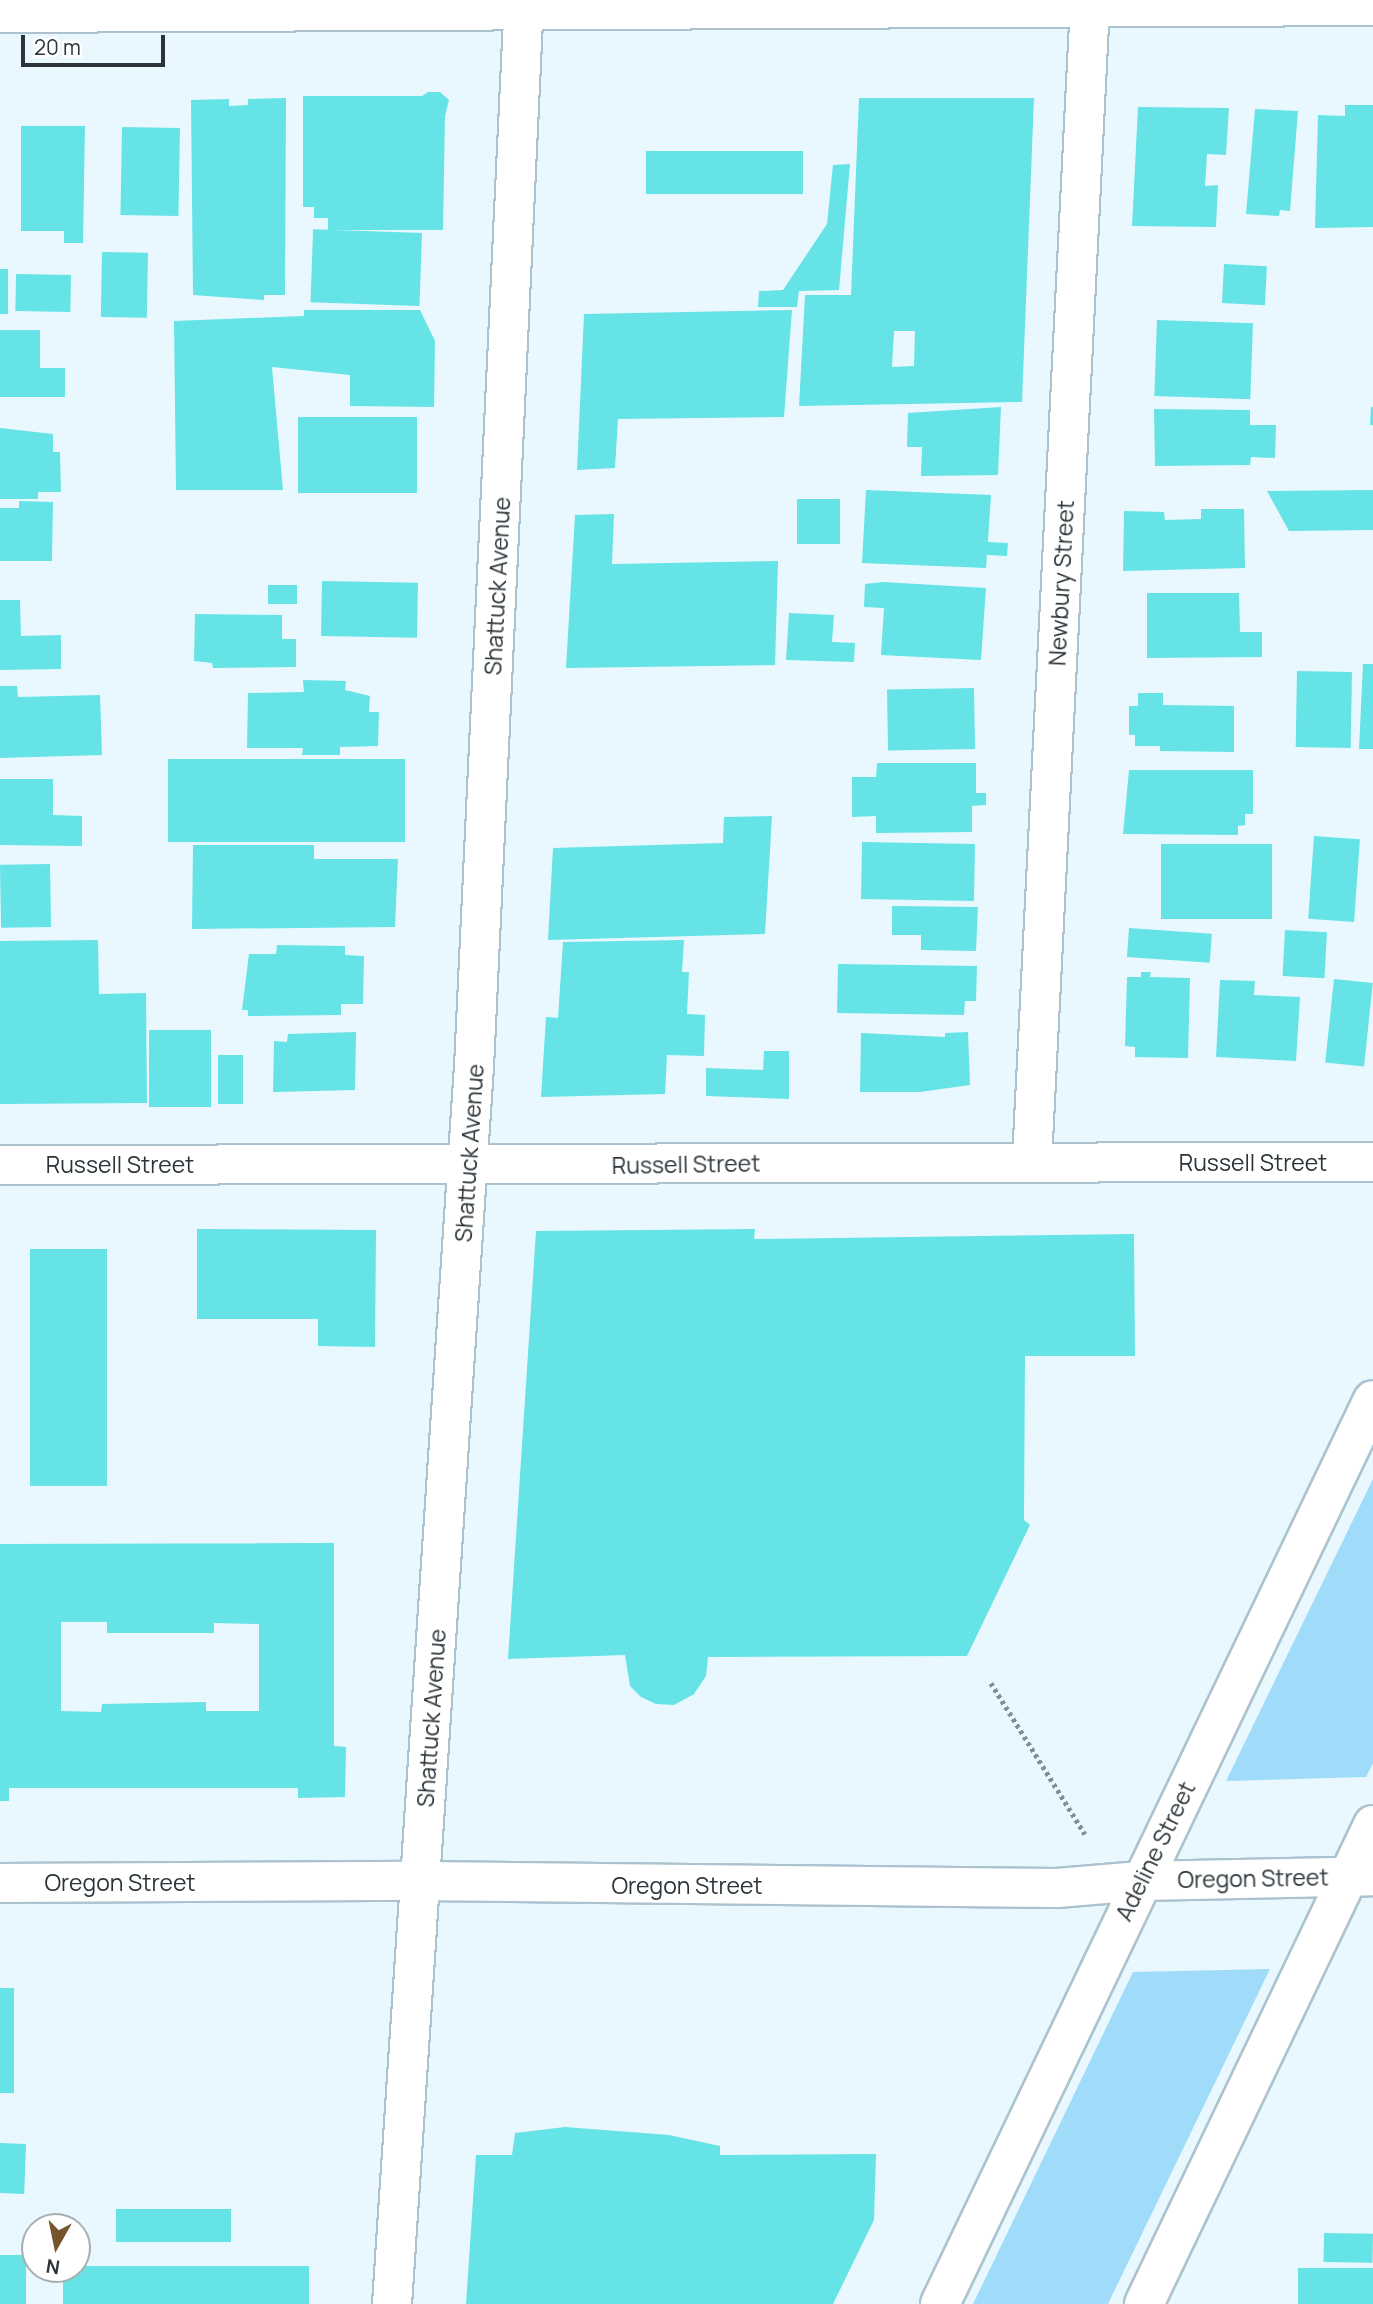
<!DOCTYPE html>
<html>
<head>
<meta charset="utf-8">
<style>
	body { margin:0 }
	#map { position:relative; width:1373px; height:2304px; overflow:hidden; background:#e9f8ff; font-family:Manrope,sans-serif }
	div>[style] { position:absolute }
	.green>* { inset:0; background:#a0dcf9 }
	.building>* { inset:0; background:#65e3e6; transform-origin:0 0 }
	.path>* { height:4.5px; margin-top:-2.25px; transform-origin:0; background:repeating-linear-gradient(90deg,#838e94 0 3.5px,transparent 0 7px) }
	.roads { filter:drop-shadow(2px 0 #acc3cf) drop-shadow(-2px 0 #acc3cf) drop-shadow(0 2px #acc3cf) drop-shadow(0 -2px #acc3cf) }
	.minor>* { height:38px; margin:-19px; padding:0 19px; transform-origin:19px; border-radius:19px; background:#fff }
	.tertiary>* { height:38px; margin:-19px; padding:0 19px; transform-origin:19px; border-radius:19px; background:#fff }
	.secondary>* { height:38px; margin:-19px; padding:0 19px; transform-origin:19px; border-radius:19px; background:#fff }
	.primary>* { height:38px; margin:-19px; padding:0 19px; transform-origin:19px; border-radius:19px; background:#fff }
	span { translate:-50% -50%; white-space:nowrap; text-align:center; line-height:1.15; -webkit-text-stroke:5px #fff; paint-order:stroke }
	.street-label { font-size:23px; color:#2b3439 }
	.north { position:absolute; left:21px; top:2213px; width:70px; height:70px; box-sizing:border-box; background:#fff; border:2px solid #aaaeb0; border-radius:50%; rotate:189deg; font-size:19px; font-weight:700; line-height:28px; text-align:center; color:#2b3439 }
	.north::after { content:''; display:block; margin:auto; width:24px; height:32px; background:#74562a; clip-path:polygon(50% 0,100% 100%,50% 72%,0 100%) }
	.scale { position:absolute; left:21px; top:35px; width:144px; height:32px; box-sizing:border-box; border:4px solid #2b3439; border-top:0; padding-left:9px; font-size:21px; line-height:24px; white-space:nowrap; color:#2b3439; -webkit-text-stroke:5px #fff; paint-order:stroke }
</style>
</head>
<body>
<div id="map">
	<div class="green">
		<i style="clip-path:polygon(1373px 1479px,1373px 1763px,1366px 1777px,1226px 1781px)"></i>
		<i style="clip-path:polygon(1270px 1969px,1108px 2304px,973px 2304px,1133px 1972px)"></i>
	</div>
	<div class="building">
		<i style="clip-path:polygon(428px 92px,440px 92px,449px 100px,445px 116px,443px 230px,328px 230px,328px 218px,314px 218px,314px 207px,303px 207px,303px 96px,422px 96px)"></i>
		<i style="clip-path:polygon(286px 98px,285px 295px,264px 295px,264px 300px,193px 295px,191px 100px,229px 99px,229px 106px,248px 105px,248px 99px)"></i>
		<i style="clip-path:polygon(evenodd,859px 98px,1034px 98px,1022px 402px,799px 406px,805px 295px,851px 295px,859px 98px,894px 331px,915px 331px,914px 366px,892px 367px,894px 331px)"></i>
		<i style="clip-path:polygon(1345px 105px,1373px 105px,1373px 227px,1315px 228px,1318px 115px,1345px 116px)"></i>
		<i style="clip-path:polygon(1138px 107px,1229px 108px,1226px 155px,1207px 154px,1205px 186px,1218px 185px,1216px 227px,1132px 226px)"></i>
		<i style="clip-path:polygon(1255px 109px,1298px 111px,1290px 211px,1280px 210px,1279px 216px,1246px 214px)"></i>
		<i style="clip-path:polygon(21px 126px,85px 126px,83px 243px,64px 243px,64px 231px,21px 231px)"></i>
		<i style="left:122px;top:127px;width:58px;height:88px;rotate:1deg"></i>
		<i style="left:646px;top:151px;width:157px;height:43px"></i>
		<i style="clip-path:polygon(850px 164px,839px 290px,799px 291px,797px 307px,758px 307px,759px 291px,783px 290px,827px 224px,833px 165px)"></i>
		<i style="left:422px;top:233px;width:73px;height:109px;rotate:92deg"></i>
		<i style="left:102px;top:252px;width:46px;height:65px;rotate:1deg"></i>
		<i style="left:1224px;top:264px;width:43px;height:39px;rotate:3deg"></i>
		<i style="left:0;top:269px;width:8px;height:45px"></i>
		<i style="left:16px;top:274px;width:55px;height:37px;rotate:1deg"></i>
		<i style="clip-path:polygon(304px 310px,420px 310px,435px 341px,434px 407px,350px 406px,350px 375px,272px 367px,283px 490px,176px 490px,174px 321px,304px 316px)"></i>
		<i style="clip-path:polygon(792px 310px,784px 417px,618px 419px,615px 468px,577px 470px,584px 314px)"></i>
		<i style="left:1157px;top:320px;width:96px;height:76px;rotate:2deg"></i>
		<i style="clip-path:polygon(0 330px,40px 330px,40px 368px,65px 368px,65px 397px,0 397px)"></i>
		<i style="clip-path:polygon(1001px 407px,998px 475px,921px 476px,922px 447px,907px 447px,908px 413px)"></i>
		<i style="clip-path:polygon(1371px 407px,1373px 407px,1373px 425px,1370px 425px)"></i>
		<i style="clip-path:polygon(1154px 409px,1250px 410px,1250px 425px,1276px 425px,1275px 458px,1251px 457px,1250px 465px,1155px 466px)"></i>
		<i style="left:298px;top:417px;width:119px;height:76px"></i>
		<i style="clip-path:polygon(0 428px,53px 434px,53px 452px,60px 452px,61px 492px,38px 492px,38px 499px,0 499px)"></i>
		<i style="clip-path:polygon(866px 490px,991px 495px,988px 542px,1008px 543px,1007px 556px,987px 555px,986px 568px,862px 563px)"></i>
		<i style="clip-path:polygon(1373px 490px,1373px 530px,1289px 531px,1267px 491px)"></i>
		<i style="left:797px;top:499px;width:43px;height:45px"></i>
		<i style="clip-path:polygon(19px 501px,53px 502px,52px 561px,0 561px,0 508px,19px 508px)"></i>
		<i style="clip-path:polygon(1201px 509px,1244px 509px,1245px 568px,1123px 571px,1124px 511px,1164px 512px,1165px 520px,1201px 519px)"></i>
		<i style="clip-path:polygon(614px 514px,612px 564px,778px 561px,775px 665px,566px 668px,575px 515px)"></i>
		<i style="left:322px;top:581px;width:96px;height:55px;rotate:1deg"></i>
		<i style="clip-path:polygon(883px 582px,986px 588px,981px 660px,881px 655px,884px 608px,864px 607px,865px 584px)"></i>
		<i style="left:268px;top:585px;width:29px;height:19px"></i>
		<i style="clip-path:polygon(1147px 593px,1239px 593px,1240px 632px,1262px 632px,1262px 657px,1147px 658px)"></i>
		<i style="clip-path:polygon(0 600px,20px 600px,21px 636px,61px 635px,61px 669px,0 670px)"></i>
		<i style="clip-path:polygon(789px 613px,834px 615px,832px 642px,855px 643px,854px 662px,786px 660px)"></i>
		<i style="clip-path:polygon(195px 614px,282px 615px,282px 639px,296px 639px,296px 667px,213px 668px,212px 663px,194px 661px)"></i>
		<i style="clip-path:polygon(1363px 664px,1373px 664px,1373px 749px,1359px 749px)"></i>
		<i style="left:1297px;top:671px;width:55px;height:76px;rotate:1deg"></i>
		<i style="clip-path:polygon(303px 680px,346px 681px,345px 690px,370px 696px,369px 712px,379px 712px,378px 746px,340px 747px,340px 755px,302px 755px,303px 748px,247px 748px,248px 693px,304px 692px)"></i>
		<i style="clip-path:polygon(0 686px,17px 686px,18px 697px,100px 695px,102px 755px,0 758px)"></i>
		<i style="left:974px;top:688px;width:61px;height:87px;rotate:89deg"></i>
		<i style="clip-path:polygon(1138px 693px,1163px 693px,1163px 705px,1234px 706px,1234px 752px,1160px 751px,1160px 746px,1135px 746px,1135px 735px,1129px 735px,1129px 706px,1138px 706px)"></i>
		<i style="left:168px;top:759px;width:237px;height:83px"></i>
		<i style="clip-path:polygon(877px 763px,976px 763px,976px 793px,986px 793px,986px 805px,972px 806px,972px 832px,876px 833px,876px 816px,852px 817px,852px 777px,876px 777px)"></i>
		<i style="clip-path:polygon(1129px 770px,1253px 770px,1253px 814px,1245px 814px,1245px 825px,1238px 826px,1238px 835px,1123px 834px)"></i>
		<i style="clip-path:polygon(0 779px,53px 779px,53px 815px,82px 816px,82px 846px,0 845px)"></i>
		<i style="clip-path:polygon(772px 816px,765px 934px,548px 940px,553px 848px,723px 843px,724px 817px)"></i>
		<i style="left:1314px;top:836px;width:46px;height:83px;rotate:4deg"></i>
		<i style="left:862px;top:842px;width:113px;height:57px;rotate:1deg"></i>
		<i style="left:1161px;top:844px;width:111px;height:75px"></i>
		<i style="clip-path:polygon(193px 845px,314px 845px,314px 859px,398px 859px,395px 927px,192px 929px)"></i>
		<i style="left:50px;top:864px;width:63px;height:50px;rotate:89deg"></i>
		<i style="clip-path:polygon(892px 906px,978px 907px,976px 951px,921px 950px,921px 935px,892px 935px)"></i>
		<i style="left:1129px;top:928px;width:83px;height:29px;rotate:4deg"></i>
		<i style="left:1285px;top:930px;width:42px;height:46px;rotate:3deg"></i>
		<i style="clip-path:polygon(98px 940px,99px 994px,146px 993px,147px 1103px,0 1104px,0 941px)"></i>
		<i style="clip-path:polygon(684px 940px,682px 972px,689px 972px,687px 1014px,705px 1015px,704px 1056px,667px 1055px,665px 1094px,541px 1097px,546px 1017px,558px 1018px,563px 942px)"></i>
		<i style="clip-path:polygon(277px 945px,345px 946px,345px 955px,364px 956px,363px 1004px,341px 1004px,341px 1015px,248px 1016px,248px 1010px,242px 1010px,249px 954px,276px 954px)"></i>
		<i style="clip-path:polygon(838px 964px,977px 966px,976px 1001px,965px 1001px,964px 1015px,837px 1013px)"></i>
		<i style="clip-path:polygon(1141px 972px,1151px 972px,1150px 977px,1190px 978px,1188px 1058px,1135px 1057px,1135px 1047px,1125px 1046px,1127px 977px,1141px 977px)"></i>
		<i style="left:1334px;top:979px;width:39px;height:84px;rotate:6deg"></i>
		<i style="clip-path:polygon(1220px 980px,1255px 981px,1254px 995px,1300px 997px,1296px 1061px,1216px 1057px)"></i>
		<i style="left:149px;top:1030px;width:62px;height:77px"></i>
		<i style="clip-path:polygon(356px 1032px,355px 1090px,273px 1092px,274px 1041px,287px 1042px,288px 1034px)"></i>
		<i style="clip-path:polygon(968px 1032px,970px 1085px,920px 1092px,860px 1092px,861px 1033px,945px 1037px,945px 1033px)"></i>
		<i style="clip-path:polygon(764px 1051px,789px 1051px,789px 1099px,706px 1096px,706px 1068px,763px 1070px)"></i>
		<i style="left:218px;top:1055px;width:25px;height:49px"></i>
		<i style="clip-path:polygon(197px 1229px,376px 1230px,375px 1347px,318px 1346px,318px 1319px,197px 1319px)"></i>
		<i style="clip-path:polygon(755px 1229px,754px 1239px,1134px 1234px,1135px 1356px,1025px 1356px,1024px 1520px,1030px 1525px,967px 1656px,708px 1657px,706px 1676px,694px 1694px,674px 1705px,656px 1704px,641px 1697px,630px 1686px,625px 1655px,508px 1659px,536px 1231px)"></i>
		<i style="left:107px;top:1249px;width:237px;height:77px;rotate:90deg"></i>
		<i style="clip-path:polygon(evenodd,334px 1543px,334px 1746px,346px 1747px,345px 1797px,298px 1798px,298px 1788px,9px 1788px,9px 1801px,0 1801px,0 1544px,334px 1543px,61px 1622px,107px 1622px,107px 1633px,214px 1633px,214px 1623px,259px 1624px,259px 1711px,206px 1711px,206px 1702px,102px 1704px,101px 1712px,61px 1711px,61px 1622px)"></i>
		<i style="left:0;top:1988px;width:14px;height:105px"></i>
		<i style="clip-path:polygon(565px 2127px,669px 2135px,720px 2146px,720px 2155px,876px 2154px,874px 2220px,833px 2304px,466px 2304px,476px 2155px,512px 2155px,515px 2133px)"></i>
		<i style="left:0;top:2143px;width:26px;height:50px;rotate:2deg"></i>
		<i style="left:116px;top:2209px;width:115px;height:33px"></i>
		<i style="left:1324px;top:2233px;width:49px;height:29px;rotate:1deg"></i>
		<i style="left:0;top:2255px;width:26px;height:49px"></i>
		<i style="left:309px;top:2266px;width:38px;height:246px;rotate:90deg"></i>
		<i style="left:1298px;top:2268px;width:75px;height:36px"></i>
	</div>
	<div class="path">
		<i style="left:991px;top:1683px;width:178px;rotate:58.1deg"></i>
	</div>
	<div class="roads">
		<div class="minor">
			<i style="left:1032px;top:1161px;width:1156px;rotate:-87.13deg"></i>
			<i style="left:0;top:1165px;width:1373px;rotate:-0.13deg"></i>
			<i style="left:0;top:1883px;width:420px;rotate:-0.3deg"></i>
			<i style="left:420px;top:1881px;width:637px;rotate:0.63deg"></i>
			<i style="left:1057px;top:1888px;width:84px;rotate:-4.8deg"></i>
			<i style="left:1141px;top:1881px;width:232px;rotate:-1.2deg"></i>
		</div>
		<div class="tertiary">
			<i style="left:392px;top:2304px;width:1240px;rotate:-86.21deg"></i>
			<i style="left:474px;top:1067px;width:1068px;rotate:-87.32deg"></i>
		</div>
		<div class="secondary">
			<i style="left:940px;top:2304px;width:1002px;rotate:-64.41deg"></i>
			<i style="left:1144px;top:2304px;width:531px;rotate:-64.45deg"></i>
		</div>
		<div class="primary">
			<i style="left:0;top:13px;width:1373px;rotate:-0.29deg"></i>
		</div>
	</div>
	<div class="street-label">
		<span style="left:1061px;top:583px;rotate:-87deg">Newbury Street</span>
		<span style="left:497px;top:586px;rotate:-87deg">Shattuck Avenue</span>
		<span style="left:469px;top:1153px;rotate:-86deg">Shattuck Avenue</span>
		<span style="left:1253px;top:1162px">Russell Street</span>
		<span style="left:120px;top:1164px">Russell Street</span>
		<span style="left:686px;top:1164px;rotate:-1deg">Russell Street</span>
		<span style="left:431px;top:1718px;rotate:-86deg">Shattuck Avenue</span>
		<span style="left:1155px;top:1851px;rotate:-64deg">Adeline Street</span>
		<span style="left:1253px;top:1878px;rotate:-1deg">Oregon Street</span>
		<span style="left:120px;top:1882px">Oregon Street</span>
		<span style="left:687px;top:1885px">Oregon Street</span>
	</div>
	<div class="north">N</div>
	<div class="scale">20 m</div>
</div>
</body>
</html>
